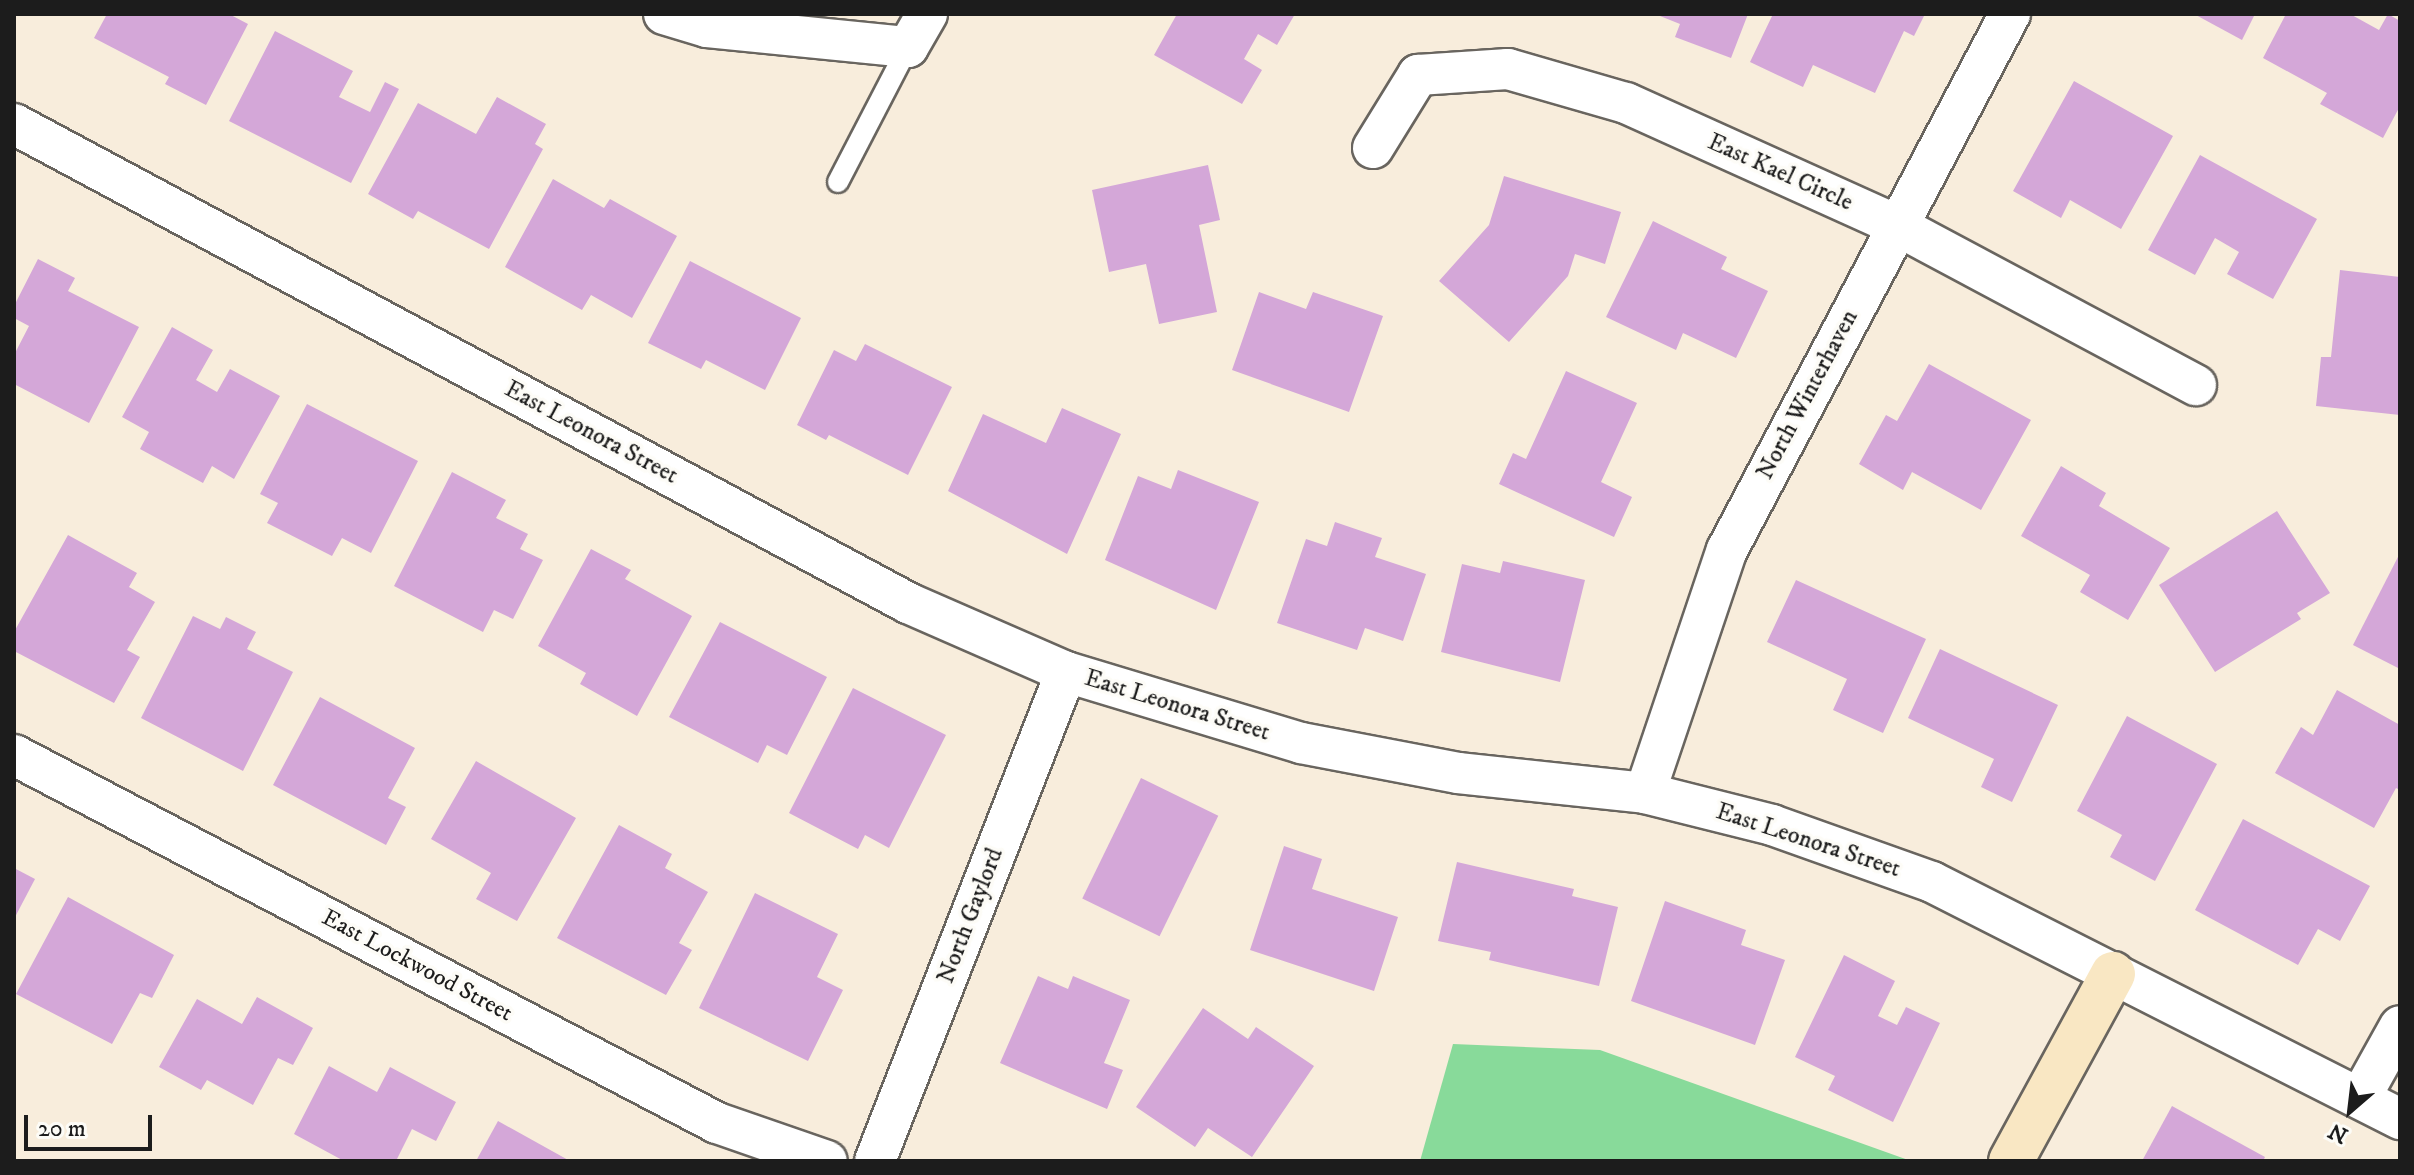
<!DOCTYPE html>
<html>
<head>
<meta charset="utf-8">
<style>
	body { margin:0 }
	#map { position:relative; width:2414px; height:1175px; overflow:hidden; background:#f8eddc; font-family:"IM FELL DW Pica",serif }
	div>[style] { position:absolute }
	.green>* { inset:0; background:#88da9a }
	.building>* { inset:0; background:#d4a7d8; transform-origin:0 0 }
	.roads { filter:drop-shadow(2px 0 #69655f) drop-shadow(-2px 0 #69655f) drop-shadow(0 2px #69655f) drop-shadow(0 -2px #69655f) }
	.lane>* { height:20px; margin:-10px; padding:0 10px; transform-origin:10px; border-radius:10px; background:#fff }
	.street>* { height:40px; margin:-20px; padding:0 20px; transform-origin:20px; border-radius:20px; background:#fff }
	.secondary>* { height:44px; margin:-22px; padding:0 22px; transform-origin:22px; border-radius:22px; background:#f9e7c3 }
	span { translate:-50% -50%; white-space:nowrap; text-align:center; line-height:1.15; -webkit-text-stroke:7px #fdfcf7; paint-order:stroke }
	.street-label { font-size:24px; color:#1c1c1c }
	.frame { position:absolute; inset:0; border:16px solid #1c1c1c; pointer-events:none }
	.north { position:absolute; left:2310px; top:1071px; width:80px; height:80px; -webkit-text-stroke:6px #fdfcf7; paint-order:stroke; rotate:208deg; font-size:22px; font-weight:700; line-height:32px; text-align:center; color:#1c1c1c }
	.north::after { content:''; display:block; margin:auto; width:28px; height:36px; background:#1c1c1c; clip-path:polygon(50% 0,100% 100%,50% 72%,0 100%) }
	.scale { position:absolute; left:24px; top:1115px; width:128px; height:36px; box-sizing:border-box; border:4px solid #1c1c1c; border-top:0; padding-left:10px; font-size:24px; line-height:28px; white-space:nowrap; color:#1c1c1c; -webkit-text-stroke:6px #fdfcf7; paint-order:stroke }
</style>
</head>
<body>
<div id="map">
	<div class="green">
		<i style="clip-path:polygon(1453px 1044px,1600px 1050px,1911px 1161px,1420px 1161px)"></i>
	</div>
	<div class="building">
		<i style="clip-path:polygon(107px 14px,229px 14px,248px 24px,206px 105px,165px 84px,169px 77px,94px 38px)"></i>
		<i style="clip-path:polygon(1177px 14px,1295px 14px,1277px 45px,1258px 34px,1244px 59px,1262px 70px,1242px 104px,1154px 55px)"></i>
		<i style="clip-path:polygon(1655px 14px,1748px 14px,1731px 58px,1675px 37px,1680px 24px)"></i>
		<i style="clip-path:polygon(1773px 14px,1919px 14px,1924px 16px,1914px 36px,1904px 31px,1875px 93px,1813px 65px,1803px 87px,1750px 62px)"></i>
		<i style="clip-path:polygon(2194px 14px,2255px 14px,2242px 40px)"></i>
		<i style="clip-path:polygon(2286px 14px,2350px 14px,2379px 30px,2388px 14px,2400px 21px,2400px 106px,2383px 138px,2320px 104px,2327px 93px,2263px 58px)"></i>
		<i style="clip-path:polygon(275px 31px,353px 71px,339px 97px,370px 112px,385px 82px,399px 89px,351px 183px,229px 121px)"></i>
		<i style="clip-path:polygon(2074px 81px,2173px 136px,2121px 229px,2070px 200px,2061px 218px,2013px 191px)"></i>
		<i style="clip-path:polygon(497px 97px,546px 124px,535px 144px,543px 149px,489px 249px,418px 211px,413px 219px,368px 194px,418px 103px,476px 134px)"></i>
		<i style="clip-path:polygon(2200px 155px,2317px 219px,2273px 299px,2227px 274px,2239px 252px,2215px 238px,2195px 275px,2148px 250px)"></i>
		<i style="clip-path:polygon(1208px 165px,1220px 220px,1199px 225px,1217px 312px,1159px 324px,1146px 264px,1109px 272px,1092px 190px)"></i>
		<i style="clip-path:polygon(1504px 176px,1621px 212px,1605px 264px,1575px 254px,1568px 276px,1509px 342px,1439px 281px,1489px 225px)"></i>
		<i style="clip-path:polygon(553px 179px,604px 208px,610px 199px,677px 236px,632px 318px,591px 295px,582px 310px,505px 267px)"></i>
		<i style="clip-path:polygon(1653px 221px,1727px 257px,1721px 269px,1768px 291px,1736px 358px,1683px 333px,1676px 350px,1606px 317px)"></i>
		<i style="clip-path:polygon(38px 259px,75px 278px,68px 291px,139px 327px,89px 423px,14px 384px,14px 355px,29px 326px,14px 318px,14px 306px)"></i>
		<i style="clip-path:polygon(690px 261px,801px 318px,765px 390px,706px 360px,701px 369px,648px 343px)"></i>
		<i style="clip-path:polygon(2340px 270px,2400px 277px,2400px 415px,2316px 406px,2321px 357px,2331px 357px)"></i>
		<i style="clip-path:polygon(1259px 292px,1306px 309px,1313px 292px,1383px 316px,1349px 412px,1232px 370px)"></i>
		<i style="clip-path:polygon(172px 327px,213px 350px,196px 380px,217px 392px,230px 369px,280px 396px,234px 479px,212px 466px,203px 483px,140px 449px,149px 432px,122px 417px)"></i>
		<i style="clip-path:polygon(865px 344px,952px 387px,908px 475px,829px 435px,826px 440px,797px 425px,834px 350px,856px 361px)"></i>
		<i style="clip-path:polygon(1929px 364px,2031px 420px,1981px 510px,1912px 472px,1903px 490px,1859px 464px,1886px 415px,1897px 421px)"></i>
		<i style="clip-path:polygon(1566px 371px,1637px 403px,1601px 482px,1632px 497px,1614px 537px,1499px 484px,1513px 453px,1526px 459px)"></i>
		<i style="clip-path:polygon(307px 404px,418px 461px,371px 553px,342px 538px,332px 556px,267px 523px,278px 503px,260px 494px)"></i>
		<i style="clip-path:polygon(1062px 408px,1121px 434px,1067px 554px,948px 491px,983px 414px,1046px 443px)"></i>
		<i style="clip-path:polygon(2061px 466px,2106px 493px,2099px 506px,2170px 548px,2128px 620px,2080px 592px,2090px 575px,2021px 536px)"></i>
		<i style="clip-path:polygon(1178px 470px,1259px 502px,1216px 610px,1105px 560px,1138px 476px,1171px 489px)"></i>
		<i style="clip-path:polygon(452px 472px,506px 500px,496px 518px,528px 534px,520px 549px,543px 560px,513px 619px,494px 610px,483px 632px,394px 586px)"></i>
		<i style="clip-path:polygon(2277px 511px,2330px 593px,2297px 613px,2301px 619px,2215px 672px,2159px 585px)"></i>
		<i style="clip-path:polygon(1335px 522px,1382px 538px,1375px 557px,1426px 574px,1403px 641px,1365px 628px,1357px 650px,1277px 623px,1306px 539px,1327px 546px)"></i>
		<i style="clip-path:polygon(68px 535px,137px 573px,129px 587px,155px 602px,127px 650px,140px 657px,114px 703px,14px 651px,14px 632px)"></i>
		<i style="clip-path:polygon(591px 549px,631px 570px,625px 579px,692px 616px,637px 716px,580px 684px,586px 673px,538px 646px)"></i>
		<i style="clip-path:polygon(2400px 553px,2400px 669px,2353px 645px)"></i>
		<i style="clip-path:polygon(1503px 561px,1585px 580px,1560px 682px,1441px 652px,1462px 564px,1500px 573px)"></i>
		<i style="clip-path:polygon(1796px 580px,1926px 639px,1883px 733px,1833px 710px,1847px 679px,1767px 642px)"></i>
		<i style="clip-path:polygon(193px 616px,220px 629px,226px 617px,256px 632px,247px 649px,293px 672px,243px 771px,141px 718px)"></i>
		<i style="clip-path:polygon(720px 622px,827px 677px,787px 755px,767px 745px,758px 763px,669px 717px)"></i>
		<i style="clip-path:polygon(1940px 649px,2058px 705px,2012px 802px,1981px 787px,1994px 759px,1908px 718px)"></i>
		<i style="clip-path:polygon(853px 688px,946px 735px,889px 848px,865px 835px,858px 849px,789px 813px)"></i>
		<i style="clip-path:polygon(2337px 690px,2400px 725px,2400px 790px,2396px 788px,2374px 828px,2275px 773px,2301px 727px,2313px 735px)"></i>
		<i style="clip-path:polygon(320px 697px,415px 748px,388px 798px,406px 807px,386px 845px,273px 785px)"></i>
		<i style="clip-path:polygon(2127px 716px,2217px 764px,2155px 881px,2110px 857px,2122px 835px,2077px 811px)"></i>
		<i style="clip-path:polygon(476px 761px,576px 818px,517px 921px,476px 899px,491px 873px,431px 839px)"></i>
		<i style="left:1141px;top:778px;width:86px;height:134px;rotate:26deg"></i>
		<i style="clip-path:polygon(2243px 819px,2370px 886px,2340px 941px,2318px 929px,2298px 965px,2195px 910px)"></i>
		<i style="clip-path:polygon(619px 825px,672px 854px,665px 868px,708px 892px,679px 943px,692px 950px,666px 995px,557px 938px)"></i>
		<i style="clip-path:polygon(1284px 846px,1322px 859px,1312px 889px,1398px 917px,1374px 991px,1250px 950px)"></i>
		<i style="clip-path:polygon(1457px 862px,1574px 889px,1572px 896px,1618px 907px,1599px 986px,1489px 960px,1491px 952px,1438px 941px)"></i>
		<i style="clip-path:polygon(14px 868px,35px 879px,14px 919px)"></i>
		<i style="clip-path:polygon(755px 893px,838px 934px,817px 977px,843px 990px,808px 1061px,699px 1008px)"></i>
		<i style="clip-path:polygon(68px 897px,174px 955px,152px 998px,140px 993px,112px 1044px,16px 994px)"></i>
		<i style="clip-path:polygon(1665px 901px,1746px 930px,1741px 945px,1785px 960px,1755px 1045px,1631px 1001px)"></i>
		<i style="clip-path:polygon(1844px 955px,1895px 981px,1878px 1016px,1897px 1025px,1906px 1007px,1940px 1023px,1893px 1122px,1828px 1090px,1835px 1076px,1795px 1057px)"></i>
		<i style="clip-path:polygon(1038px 976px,1068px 989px,1073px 976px,1130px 1000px,1104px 1063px,1123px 1070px,1107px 1109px,1000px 1063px)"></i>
		<i style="clip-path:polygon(257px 997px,313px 1028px,293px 1065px,278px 1058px,253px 1105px,207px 1080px,201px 1090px,159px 1067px,197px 999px,242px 1024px)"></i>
		<i style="clip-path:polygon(1203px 1008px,1248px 1039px,1256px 1027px,1314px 1066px,1252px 1157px,1208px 1128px,1195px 1147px,1136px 1107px)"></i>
		<i style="clip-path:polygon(329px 1066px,377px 1092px,390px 1067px,456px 1102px,436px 1141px,412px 1129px,396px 1161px,344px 1161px,294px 1134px)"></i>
		<i style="clip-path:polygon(2172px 1106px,2265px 1157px,2263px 1161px,2142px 1161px)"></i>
		<i style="clip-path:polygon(498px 1121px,570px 1161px,476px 1161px)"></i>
	</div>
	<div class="roads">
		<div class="lane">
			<i style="left:838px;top:182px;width:152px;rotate:-62.6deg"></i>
		</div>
		<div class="street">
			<i style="left:664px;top:14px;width:45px;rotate:16.8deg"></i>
			<i style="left:707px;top:27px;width:202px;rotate:5.7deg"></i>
			<i style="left:908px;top:47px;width:38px;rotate:-60deg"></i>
			<i style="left:14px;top:124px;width:1014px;rotate:28.18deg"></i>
			<i style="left:908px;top:603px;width:172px;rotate:23.6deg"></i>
			<i style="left:1066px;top:672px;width:245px;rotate:16.8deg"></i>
			<i style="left:1301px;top:743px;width:160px;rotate:10.8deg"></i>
			<i style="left:1458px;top:773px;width:188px;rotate:6.1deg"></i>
			<i style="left:1645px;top:793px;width:131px;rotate:14.1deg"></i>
			<i style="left:1772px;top:825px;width:170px;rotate:19.6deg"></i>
			<i style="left:1932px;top:882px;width:525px;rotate:26.86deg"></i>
			<i style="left:1373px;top:148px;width:86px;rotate:-58.3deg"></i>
			<i style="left:1418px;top:75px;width:90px;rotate:-3.8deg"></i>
			<i style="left:1508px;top:69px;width:123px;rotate:16.1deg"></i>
			<i style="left:1626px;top:103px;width:296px;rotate:24.3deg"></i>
			<i style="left:1896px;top:225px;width:340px;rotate:28.1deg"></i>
			<i style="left:14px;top:755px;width:793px;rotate:27.63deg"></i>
			<i style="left:717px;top:1123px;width:116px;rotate:19.1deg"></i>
			<i style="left:1645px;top:793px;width:256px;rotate:-71.4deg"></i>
			<i style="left:1727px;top:550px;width:606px;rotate:-62.17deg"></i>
			<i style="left:2360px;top:1098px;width:82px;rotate:-60.9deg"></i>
			<i style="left:875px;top:1161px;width:525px;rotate:-68.66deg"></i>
		</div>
		<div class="secondary">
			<i style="left:2011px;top:1161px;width:213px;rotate:-61.4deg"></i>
		</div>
	</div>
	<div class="street-label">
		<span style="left:1780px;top:173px;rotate:24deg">East Kael Circle</span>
		<span style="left:1808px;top:395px;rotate:-62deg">North Winterhaven</span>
		<span style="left:591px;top:433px;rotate:28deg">East Leonora Street</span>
		<span style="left:1177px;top:706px;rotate:17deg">East Leonora Street</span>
		<span style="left:1808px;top:841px;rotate:18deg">East Leonora Street</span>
		<span style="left:971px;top:916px;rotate:-69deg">North Gaylord</span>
		<span style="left:417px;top:966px;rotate:28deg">East Lockwood Street</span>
	</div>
	<div class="frame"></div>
	<div class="north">N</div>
	<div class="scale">20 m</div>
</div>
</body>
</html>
